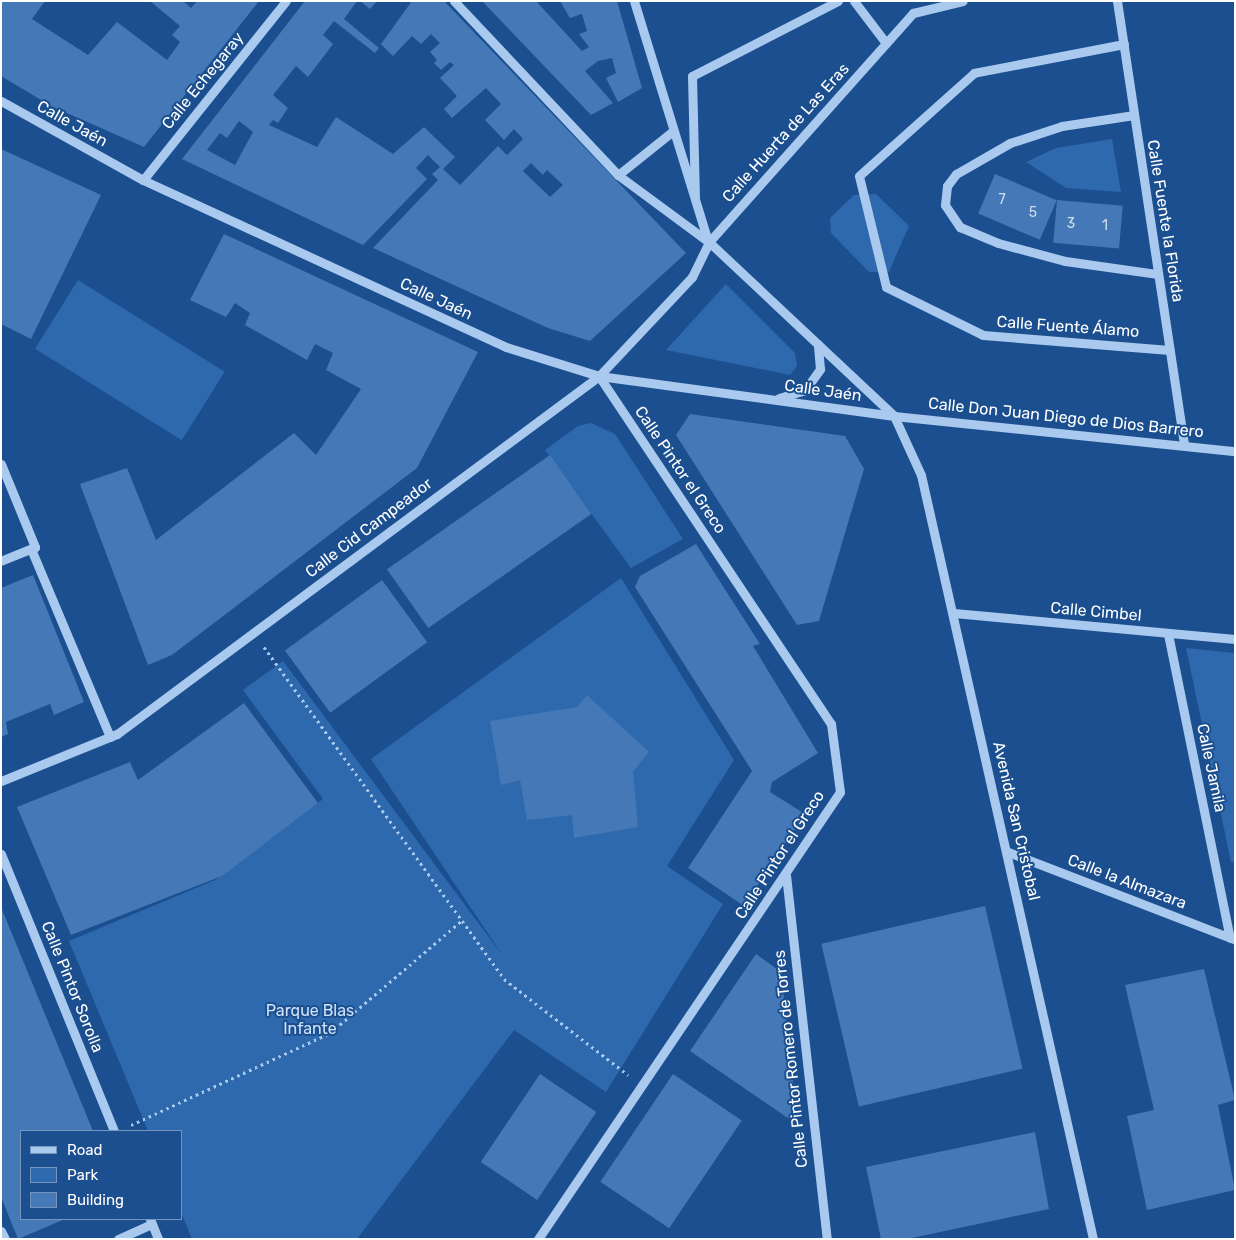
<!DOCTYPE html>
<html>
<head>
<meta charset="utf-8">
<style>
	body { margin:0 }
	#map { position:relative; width:1236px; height:1240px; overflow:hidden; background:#1b4f8f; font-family:Rubik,sans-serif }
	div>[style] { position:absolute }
	.green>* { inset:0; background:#2e69ad; transform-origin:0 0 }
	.building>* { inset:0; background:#4478b7; transform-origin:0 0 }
	.path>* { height:3px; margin-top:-1.5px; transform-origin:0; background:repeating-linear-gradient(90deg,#a9c9ee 0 2.5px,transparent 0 6.5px) }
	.minor>* { height:9px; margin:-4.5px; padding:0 4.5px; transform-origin:4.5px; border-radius:4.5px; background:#a9c9ee }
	span { translate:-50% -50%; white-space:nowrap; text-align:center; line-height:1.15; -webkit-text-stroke:4px #1b4f8f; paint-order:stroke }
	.number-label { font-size:14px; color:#d0dded }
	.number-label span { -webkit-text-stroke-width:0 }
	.street-label { font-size:16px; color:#fff }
	.park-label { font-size:16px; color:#cfe3fa }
	.frame { position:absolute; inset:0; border:2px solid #fff; pointer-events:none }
	.legend { position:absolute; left:20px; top:1130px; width:162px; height:90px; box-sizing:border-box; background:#1b4f8f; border:1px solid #7695bc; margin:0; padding:6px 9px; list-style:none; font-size:15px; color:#fff }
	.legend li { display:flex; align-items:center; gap:10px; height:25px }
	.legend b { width:25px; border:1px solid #7695bc }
</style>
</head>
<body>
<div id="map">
	<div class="green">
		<i style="clip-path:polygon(1112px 139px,1121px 192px,1066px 188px,1026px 162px,1056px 148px)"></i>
		<i style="clip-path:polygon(876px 194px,909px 226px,889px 272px,869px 272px,831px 233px,830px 218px,854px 195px)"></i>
		<i style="left:78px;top:280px;width:173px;height:81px;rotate:32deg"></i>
		<i style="clip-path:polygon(726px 284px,795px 353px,797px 366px,790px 375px,666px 350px)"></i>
		<i style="clip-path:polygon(591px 423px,615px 434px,683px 539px,631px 568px,545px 450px,578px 426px)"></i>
		<i style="clip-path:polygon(621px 578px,734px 760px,667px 866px,723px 904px,606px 1092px,514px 1030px,357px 1239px,192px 1239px,181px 1212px,181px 1131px,148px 1131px,69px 941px,215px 880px,323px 799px,243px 690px,283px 661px,503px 956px,371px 759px)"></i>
		<i style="clip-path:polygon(1186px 648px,1235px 653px,1235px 862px,1231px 862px)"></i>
	</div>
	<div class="building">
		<i style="clip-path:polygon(1px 1px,45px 1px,32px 19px,88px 55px,117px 22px,167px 60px,180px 42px,172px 35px,180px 26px,150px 1px,183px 1px,191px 8px,197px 1px,259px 1px,144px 147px,51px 106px,1px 76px)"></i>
		<i style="clip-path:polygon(evenodd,305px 1px,357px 1px,344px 19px,379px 48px,375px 53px,334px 21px,323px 35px,333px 44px,308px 77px,296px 66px,273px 95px,288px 108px,278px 123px,273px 120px,269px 125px,317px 147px,336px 117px,393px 154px,424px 127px,455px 157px,443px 169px,460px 185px,498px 146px,507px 155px,523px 139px,514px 129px,504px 140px,485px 120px,501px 104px,486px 88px,452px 118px,444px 109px,457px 96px,440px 78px,454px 65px,450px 62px,441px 70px,434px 63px,437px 60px,430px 52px,440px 43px,431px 34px,421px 44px,412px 36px,393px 56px,381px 44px,412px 1px,444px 1px,686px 253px,590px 341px,548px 328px,373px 248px,438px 180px,432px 174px,440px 167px,428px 155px,416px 168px,427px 179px,363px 245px,182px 159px,305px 1px,239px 121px,253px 132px,235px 165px,207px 150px,220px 133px,227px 138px,239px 121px,305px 1px,531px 163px,543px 175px,547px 170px,563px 185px,550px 197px,523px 171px,531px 163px)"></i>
		<i style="clip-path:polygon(360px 1px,377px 1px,370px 9px)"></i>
		<i style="clip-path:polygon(482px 1px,536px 1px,582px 51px,589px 47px,579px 34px,587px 31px,582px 14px,570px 18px,560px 1px,617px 1px,642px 88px,618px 102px,606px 78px,616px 73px,612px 58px,598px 61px,585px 71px,613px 103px,591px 115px)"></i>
		<i style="clip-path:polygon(1px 149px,101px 195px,31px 339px,1px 324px)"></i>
		<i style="left:995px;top:174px;width:67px;height:43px;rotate:23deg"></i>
		<i style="left:1057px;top:200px;width:66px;height:43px;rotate:5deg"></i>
		<i style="clip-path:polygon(224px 234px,478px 352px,417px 468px,172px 655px,148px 665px,80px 484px,127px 468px,156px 540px,294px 433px,316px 455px,361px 389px,326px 370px,333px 353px,315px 344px,307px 360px,245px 325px,250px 313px,235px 303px,226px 317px,190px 300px)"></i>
		<i style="clip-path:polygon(690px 414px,845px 436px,864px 469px,819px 621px,797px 625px,676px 435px)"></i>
		<i style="left:550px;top:455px;width:72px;height:199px;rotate:55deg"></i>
		<i style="clip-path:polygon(696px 544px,760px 644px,753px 646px,818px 753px,772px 782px,770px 792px,805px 814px,744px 906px,688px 868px,752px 771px,635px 587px,640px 576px)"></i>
		<i style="clip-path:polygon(33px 575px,84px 702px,54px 715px,50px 704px,6px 722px,8px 734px,1px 737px,1px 588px)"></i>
		<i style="left:382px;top:580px;width:77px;height:120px;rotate:54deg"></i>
		<i style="clip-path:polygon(587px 695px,649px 752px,633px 772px,638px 827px,574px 838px,572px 815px,527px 820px,520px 780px,501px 785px,490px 721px,577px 707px)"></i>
		<i style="clip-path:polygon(244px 703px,318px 803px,222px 876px,71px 935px,17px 807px,130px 762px,138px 780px)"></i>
		<i style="left:985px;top:906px;width:167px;height:168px;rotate:77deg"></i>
		<i style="clip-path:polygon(1px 907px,93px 1131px,21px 1131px,21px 1219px,65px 1219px,18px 1239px,1px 1197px)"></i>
		<i style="clip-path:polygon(756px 954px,781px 972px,798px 1125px,690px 1051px)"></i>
		<i style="clip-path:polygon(1204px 969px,1235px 1100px,1218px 1105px,1235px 1190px,1147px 1210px,1127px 1116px,1154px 1110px,1125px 985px)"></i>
		<i style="left:540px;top:1074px;width:68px;height:106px;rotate:34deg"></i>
		<i style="left:673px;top:1074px;width:83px;height:130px;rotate:34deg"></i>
		<i style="clip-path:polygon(1035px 1132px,1049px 1209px,907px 1239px,881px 1239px,866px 1167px)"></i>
	</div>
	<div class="path">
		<i style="left:264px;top:647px;width:410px;rotate:54.1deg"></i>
		<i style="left:504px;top:979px;width:157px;rotate:37.7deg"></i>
		<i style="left:131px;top:1125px;width:219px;rotate:-24.8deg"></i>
		<i style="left:330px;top:1033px;width:172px;rotate:-40.5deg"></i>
	</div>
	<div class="minor">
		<i style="left:454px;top:1px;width:239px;rotate:46.7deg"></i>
		<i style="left:618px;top:175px;width:113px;rotate:36.4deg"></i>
		<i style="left:709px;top:242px;width:254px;rotate:43.2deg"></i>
		<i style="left:894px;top:416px;width:65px;rotate:65.4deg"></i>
		<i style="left:921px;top:475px;width:783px;rotate:77.31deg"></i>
		<i style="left:634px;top:1px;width:251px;rotate:72.9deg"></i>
		<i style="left:854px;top:1px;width:53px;rotate:52.7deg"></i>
		<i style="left:1117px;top:1px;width:449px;rotate:81.4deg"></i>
		<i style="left:1124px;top:44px;width:153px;rotate:169.1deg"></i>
		<i style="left:974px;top:73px;width:154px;rotate:138.2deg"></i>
		<i style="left:859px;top:176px;width:114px;rotate:76.3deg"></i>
		<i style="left:886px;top:287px;width:108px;rotate:26.3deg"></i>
		<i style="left:983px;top:335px;width:187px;rotate:4.6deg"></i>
		<i style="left:1px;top:101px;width:162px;rotate:29.1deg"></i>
		<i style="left:143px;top:180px;width:400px;rotate:24.7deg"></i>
		<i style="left:506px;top:347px;width:97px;rotate:17.3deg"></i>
		<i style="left:599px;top:376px;width:298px;rotate:7.7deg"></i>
		<i style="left:894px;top:416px;width:343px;rotate:5.9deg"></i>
		<i style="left:1134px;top:115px;width:73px;rotate:171.3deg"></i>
		<i style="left:1062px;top:126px;width:55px;rotate:161.9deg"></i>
		<i style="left:1010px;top:143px;width:62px;rotate:150.1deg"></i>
		<i style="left:956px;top:174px;width:15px;rotate:127deg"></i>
		<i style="left:947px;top:186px;width:19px;rotate:96deg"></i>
		<i style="left:945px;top:205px;width:27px;rotate:56deg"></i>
		<i style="left:960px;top:227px;width:41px;rotate:22.8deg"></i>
		<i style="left:998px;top:243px;width:69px;rotate:15deg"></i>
		<i style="left:1065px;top:261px;width:94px;rotate:8deg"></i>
		<i style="left:618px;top:175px;width:70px;rotate:-38.7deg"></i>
		<i style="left:143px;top:180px;width:229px;rotate:-51.4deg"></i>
		<i style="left:695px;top:199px;width:123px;rotate:-91.4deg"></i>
		<i style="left:692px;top:76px;width:164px;rotate:-27.2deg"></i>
		<i style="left:779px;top:398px;width:27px;rotate:-17deg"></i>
		<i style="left:805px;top:390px;width:26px;rotate:-54deg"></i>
		<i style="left:820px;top:369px;width:25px;rotate:-95deg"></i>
		<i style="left:1px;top:464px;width:90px;rotate:67.7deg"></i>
		<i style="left:35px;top:547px;width:37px;rotate:158deg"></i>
		<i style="left:31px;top:549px;width:204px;rotate:67.2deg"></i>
		<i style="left:954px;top:613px;width:282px;rotate:5.3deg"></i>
		<i style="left:1168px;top:634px;width:310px;rotate:78.5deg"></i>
		<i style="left:1px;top:781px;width:125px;rotate:-22.1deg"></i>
		<i style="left:117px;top:734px;width:600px;rotate:-36.6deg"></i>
		<i style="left:599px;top:376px;width:136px;rotate:-46.8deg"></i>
		<i style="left:692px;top:277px;width:39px;rotate:-64deg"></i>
		<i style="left:709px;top:242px;width:307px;rotate:-48.3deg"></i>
		<i style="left:913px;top:13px;width:51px;rotate:-13.5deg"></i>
		<i style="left:1008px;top:852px;width:242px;rotate:21.1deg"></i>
		<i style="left:1px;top:854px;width:299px;rotate:67.8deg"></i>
		<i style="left:786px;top:875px;width:366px;rotate:83.6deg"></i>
		<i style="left:150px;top:1219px;width:22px;rotate:68deg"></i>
		<i style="left:1px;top:1231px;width:9px;rotate:63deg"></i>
		<i style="left:118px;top:1239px;width:37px;rotate:-24deg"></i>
		<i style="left:538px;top:1239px;width:539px;rotate:-55.96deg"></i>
		<i style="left:840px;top:792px;width:69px;rotate:-97.5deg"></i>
		<i style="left:831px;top:724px;width:418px;rotate:-123.7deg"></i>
	</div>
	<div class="number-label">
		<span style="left:1002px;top:200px">7</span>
		<span style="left:1033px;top:213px">5</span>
		<span style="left:1071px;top:224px">3</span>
		<span style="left:1105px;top:226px">1</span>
	</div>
	<div class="street-label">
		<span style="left:203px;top:81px;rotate:-51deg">Calle Echegaray</span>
		<span style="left:72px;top:124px;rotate:29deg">Calle Jaén</span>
		<span style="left:786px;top:133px;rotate:-48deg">Calle Huerta de Las Eras</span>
		<span style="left:1165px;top:221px;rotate:81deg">Calle Fuente la Florida</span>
		<span style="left:436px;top:299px;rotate:25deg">Calle Jaén</span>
		<span style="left:1068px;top:327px;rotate:4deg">Calle Fuente Álamo</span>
		<span style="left:823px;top:391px;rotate:8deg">Calle Jaén</span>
		<span style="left:1066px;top:418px;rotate:6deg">Calle Don Juan Diego de Dios Barrero</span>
		<span style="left:680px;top:470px;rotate:56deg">Calle Pintor el Greco</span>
		<span style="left:369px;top:528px;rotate:-37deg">Calle Cid Campeador</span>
		<span style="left:1096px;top:612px;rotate:5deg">Calle Cimbel</span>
		<span style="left:1211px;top:768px;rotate:78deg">Calle Jamila</span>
		<span style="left:1016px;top:821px;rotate:77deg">Avenida San Cristobal</span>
		<span style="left:780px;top:855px;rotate:-57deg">Calle Pintor el Greco</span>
		<span style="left:1127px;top:882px;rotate:21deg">Calle la Almazara</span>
		<span style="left:72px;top:987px;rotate:68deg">Calle Pintor Sorolla</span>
		<span style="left:791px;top:1059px;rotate:-96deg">Calle Pintor Romero de Torres</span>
	</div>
	<div class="park-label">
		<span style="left:310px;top:1020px">Parque Blas<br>Infante</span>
	</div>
	<div class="frame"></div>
	<ul class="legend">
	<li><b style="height:6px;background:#a9c9ee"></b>Road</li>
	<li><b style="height:14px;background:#2e69ad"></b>Park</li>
	<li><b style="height:14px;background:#4478b7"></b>Building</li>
	</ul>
</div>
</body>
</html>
